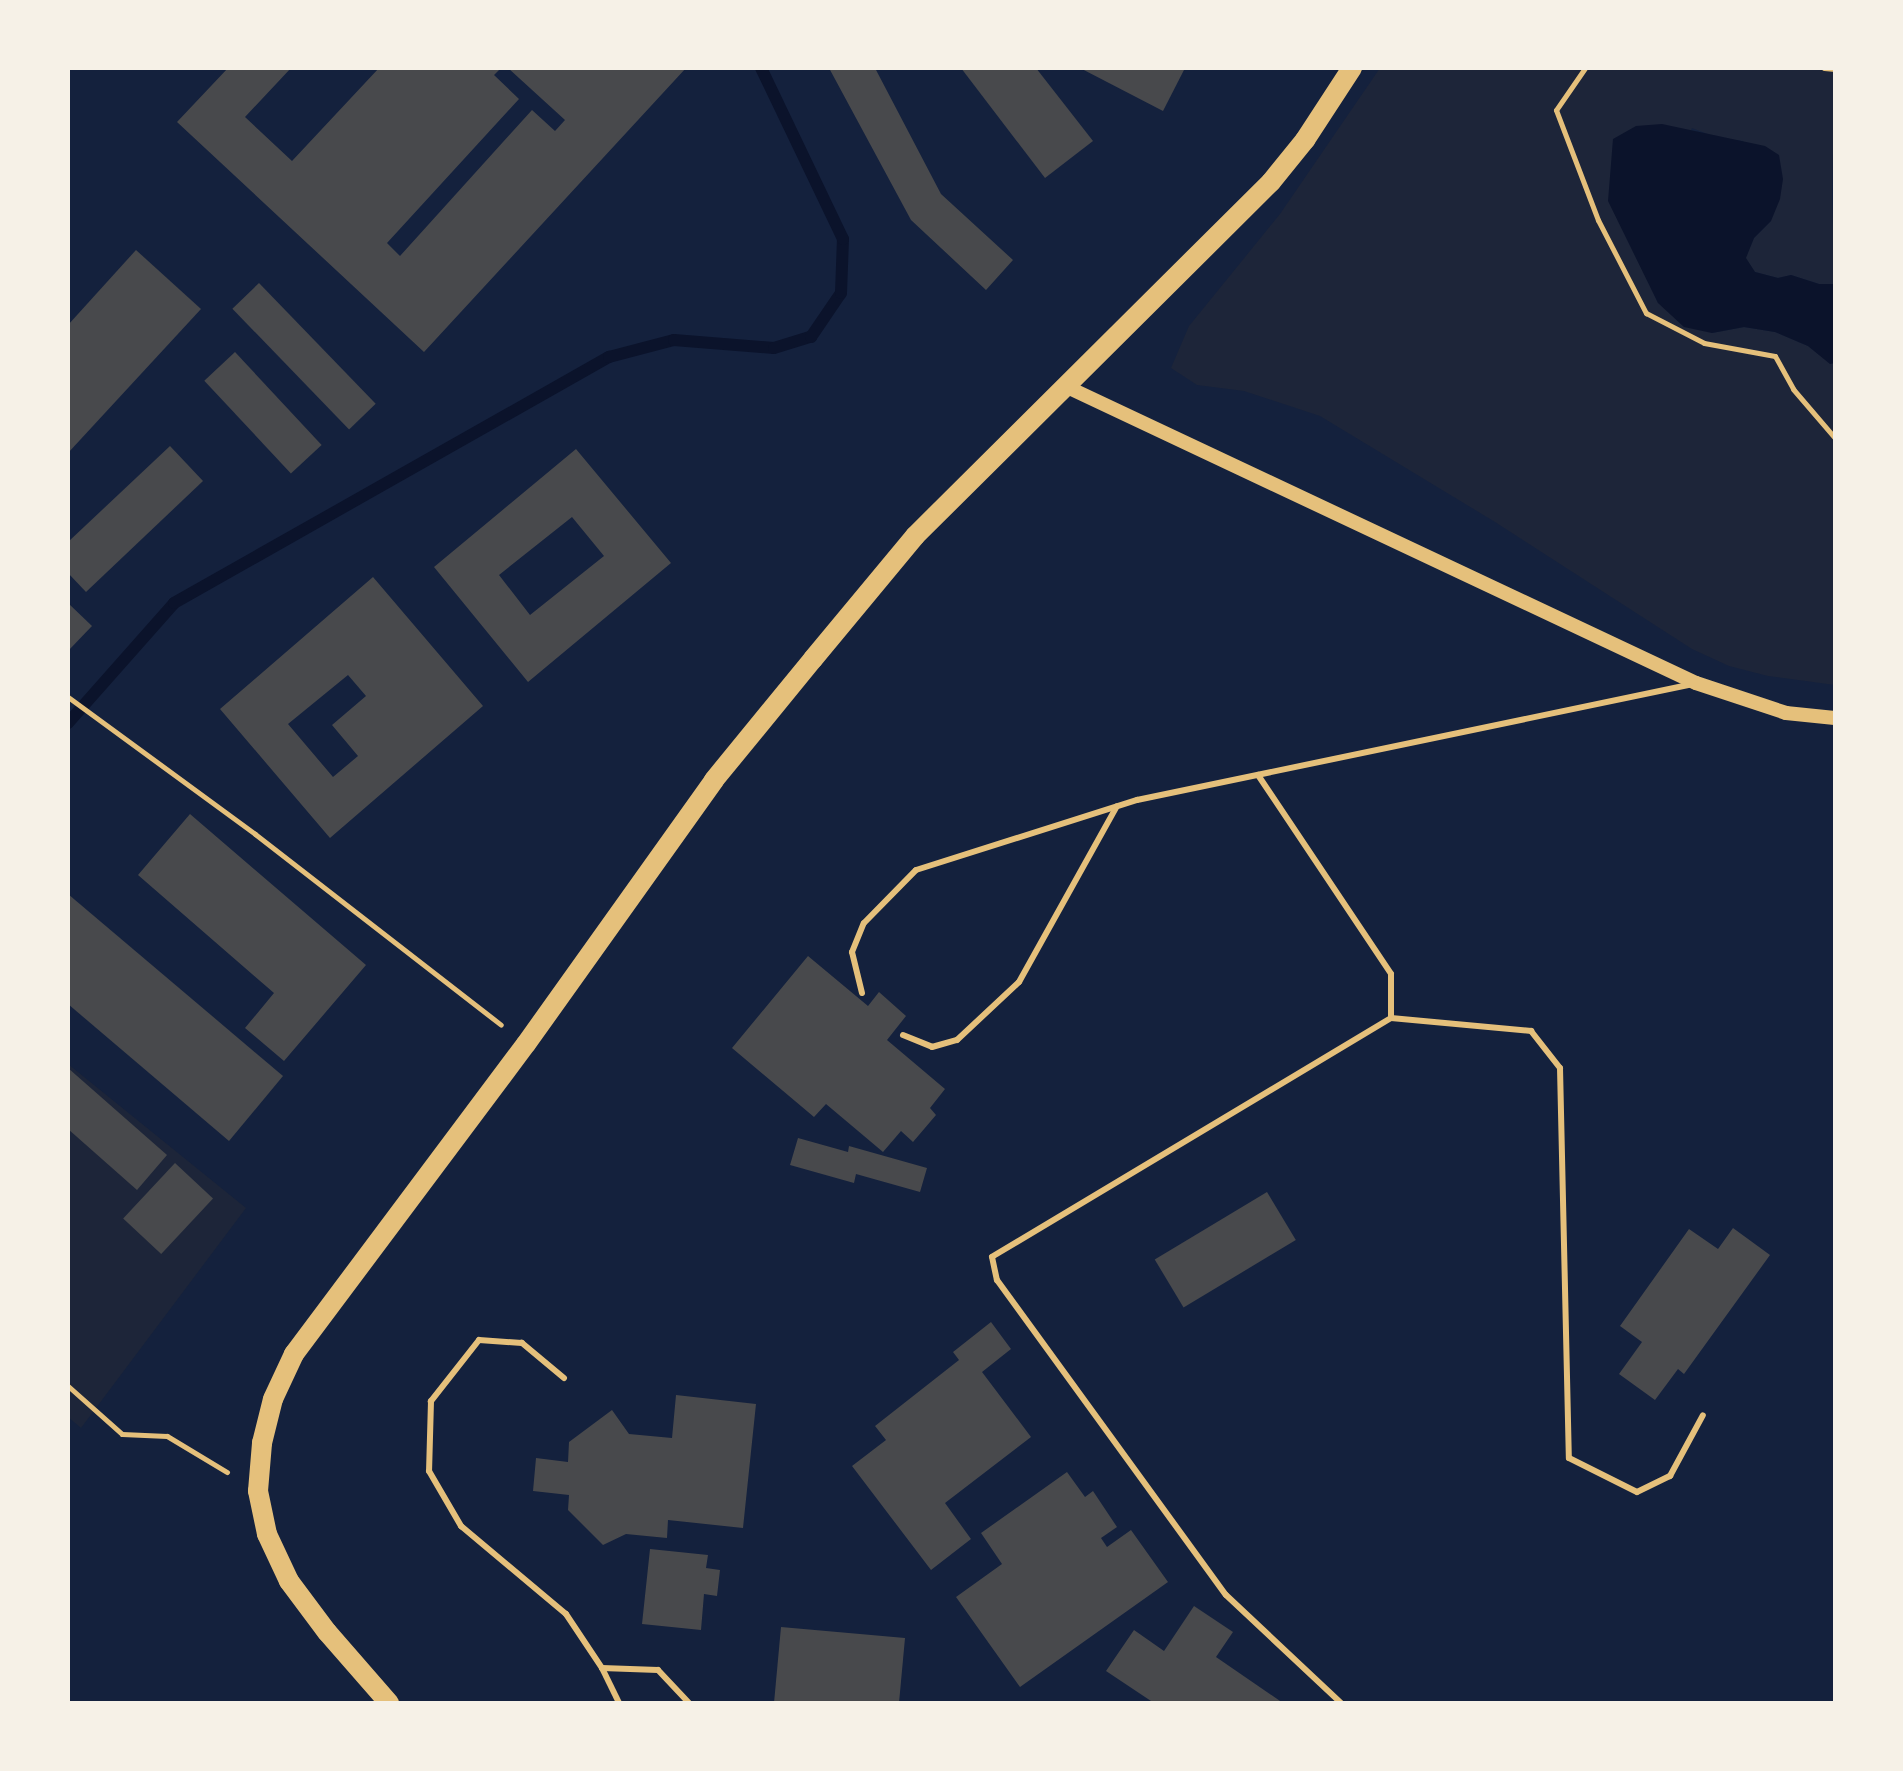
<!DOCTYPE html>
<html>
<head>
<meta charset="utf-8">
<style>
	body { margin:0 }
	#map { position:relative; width:1903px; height:1771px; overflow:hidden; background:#14213d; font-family:Overpass,sans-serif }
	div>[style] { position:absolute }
	.green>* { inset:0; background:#1d2539 }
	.water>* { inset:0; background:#0b132b }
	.stream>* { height:12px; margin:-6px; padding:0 6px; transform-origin:6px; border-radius:6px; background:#0b132b }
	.building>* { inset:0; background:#48494c; transform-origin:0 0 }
	.path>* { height:5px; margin:-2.5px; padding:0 2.5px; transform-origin:2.5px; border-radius:2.5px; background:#e5c07b }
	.service>* { height:6px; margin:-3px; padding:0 3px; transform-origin:3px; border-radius:3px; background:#e5c07b }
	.tertiary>* { height:14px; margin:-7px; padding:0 7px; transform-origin:7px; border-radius:7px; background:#e5c07b }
	.primary>* { height:20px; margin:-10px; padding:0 10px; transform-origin:10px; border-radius:10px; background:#e5c07b }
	span { translate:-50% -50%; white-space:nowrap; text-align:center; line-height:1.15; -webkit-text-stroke:8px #f6f1e7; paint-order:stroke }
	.frame { position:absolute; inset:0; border:70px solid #f6f1e7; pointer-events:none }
</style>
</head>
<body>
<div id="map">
	<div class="green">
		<i style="clip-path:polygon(1380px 68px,1835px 68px,1832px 195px,1835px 284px,1819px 284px,1791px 275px,1778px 278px,1755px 272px,1745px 258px,1754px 238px,1771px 221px,1743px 141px,1718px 138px,1692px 128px,1638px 259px,1658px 303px,1712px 333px,1744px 327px,1775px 332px,1808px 346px,1830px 363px,1835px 363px,1835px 685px,1768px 676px,1729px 666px,1692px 649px,1495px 522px,1320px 416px,1244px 391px,1197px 385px,1171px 368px,1189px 326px,1280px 214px)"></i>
		<i style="clip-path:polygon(68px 1064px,246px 1208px,81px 1428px,68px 1417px)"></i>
	</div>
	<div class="water">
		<i style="clip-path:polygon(1662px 124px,1765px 146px,1779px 155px,1783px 179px,1780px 199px,1771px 221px,1754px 238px,1746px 258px,1755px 272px,1778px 278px,1791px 275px,1819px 284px,1835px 284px,1835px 363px,1830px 364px,1808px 346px,1775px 332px,1744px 327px,1712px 333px,1684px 327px,1658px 303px,1608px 201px,1613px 139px,1636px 126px)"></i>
	</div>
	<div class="stream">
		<i style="left:68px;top:723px;width:160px;rotate:-48.5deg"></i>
		<i style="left:174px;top:603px;width:500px;rotate:-29.5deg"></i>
		<i style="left:609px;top:357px;width:67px;rotate:-14.7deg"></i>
		<i style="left:674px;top:340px;width:100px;rotate:4.6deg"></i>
		<i style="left:774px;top:348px;width:39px;rotate:-17deg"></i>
		<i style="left:811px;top:337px;width:53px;rotate:-55.7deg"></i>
		<i style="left:841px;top:293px;width:54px;rotate:-87.9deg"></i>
		<i style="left:843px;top:239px;width:190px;rotate:-115.6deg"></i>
	</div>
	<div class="building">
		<i style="clip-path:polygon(228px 68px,291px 68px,245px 117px,292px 161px,379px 68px,501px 68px,494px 75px,519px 99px,387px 243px,400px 256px,532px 110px,555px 131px,565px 120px,508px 68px,686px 68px,424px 352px,177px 122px)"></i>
		<i style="clip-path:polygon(829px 68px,875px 68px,941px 194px,1013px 260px,986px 290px,911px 220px)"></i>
		<i style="clip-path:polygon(961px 68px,1036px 68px,1093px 141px,1045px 178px)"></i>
		<i style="clip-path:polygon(1080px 68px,1185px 68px,1163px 111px)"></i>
		<i style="clip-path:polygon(136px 250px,201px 309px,68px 453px,68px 325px)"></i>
		<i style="left:259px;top:283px;width:168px;height:37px;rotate:46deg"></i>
		<i style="left:235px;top:352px;width:127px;height:42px;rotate:47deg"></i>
		<i style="clip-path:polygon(170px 446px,203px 481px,86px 592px,68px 573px,68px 542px)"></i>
		<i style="clip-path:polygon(evenodd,576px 449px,671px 563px,528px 682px,434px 567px,576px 449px,572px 517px,604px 556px,530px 615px,499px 575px,572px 517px)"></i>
		<i style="clip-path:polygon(evenodd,373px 577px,483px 706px,330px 838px,220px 709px,373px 577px,348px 675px,366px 696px,332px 725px,358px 756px,333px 777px,288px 724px,348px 675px)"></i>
		<i style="clip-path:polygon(68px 603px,92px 626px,68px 651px)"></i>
		<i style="clip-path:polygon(190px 814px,366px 965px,284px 1061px,245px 1028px,274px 993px,138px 875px)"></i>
		<i style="clip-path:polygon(68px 894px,283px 1076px,229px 1141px,68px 1004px)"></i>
		<i style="clip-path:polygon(808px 956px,868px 1006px,879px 992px,906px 1016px,887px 1040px,945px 1089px,930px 1108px,936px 1115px,913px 1142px,901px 1131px,883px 1152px,826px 1104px,814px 1117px,732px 1048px)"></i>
		<i style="clip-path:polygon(68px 1068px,167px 1155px,137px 1190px,68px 1129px)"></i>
		<i style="clip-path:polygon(798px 1138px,848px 1152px,849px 1146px,927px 1168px,920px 1192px,856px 1174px,854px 1183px,790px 1165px)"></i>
		<i style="left:175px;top:1163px;width:52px;height:76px;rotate:43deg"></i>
		<i style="left:1267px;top:1192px;width:56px;height:131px;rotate:59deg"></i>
		<i style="clip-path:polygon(1733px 1228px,1770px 1255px,1684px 1374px,1678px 1369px,1655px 1400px,1619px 1374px,1642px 1342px,1620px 1326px,1689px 1229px,1718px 1249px)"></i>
		<i style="clip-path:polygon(991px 1322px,1011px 1349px,982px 1372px,1031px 1437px,945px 1503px,971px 1539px,931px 1570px,852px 1466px,886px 1440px,875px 1426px,959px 1360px,953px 1352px)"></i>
		<i style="clip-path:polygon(676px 1395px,756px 1404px,743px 1528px,668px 1520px,667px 1538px,626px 1534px,603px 1545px,568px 1510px,569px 1495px,533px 1491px,536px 1458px,568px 1462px,569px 1442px,612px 1410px,629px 1434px,672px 1438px)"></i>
		<i style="clip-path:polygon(1067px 1472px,1085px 1497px,1093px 1491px,1117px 1527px,1101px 1538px,1107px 1547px,1131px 1530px,1168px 1582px,1020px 1687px,956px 1597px,1002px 1564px,981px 1533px)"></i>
		<i style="clip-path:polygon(650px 1549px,708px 1555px,706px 1568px,720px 1570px,717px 1596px,704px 1594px,701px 1630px,642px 1624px)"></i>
		<i style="clip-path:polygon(1194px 1606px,1233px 1632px,1216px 1657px,1283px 1703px,1154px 1703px,1106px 1671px,1134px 1630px,1164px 1651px)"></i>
		<i style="clip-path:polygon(781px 1627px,905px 1638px,899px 1703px,774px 1703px)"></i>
	</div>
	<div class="path">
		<i style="left:1585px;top:68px;width:51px;rotate:124.6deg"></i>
		<i style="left:1556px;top:110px;width:118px;rotate:69.1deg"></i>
		<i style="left:1598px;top:220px;width:105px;rotate:62.7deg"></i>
		<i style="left:1646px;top:313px;width:65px;rotate:27.3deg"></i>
		<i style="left:1704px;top:343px;width:72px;rotate:10.4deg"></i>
		<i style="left:1775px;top:356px;width:38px;rotate:61deg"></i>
		<i style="left:1793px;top:389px;width:65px;rotate:49.4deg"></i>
		<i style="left:1824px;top:68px;width:11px;rotate:5deg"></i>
		<i style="left:68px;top:697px;width:232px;rotate:36.2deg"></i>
		<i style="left:255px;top:834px;width:311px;rotate:37.8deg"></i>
		<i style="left:68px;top:1386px;width:72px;rotate:41.6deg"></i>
		<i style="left:122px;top:1434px;width:45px;rotate:2.5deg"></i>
		<i style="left:167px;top:1436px;width:70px;rotate:31deg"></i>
	</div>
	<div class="service">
		<i style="left:1258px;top:775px;width:239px;rotate:56.2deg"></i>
		<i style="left:1391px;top:974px;width:44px;rotate:90deg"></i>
		<i style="left:1391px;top:1018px;width:465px;rotate:149.1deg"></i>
		<i style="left:992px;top:1257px;width:24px;rotate:78deg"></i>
		<i style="left:997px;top:1280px;width:389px;rotate:54deg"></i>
		<i style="left:1226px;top:1595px;width:158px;rotate:43.2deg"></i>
		<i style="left:862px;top:993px;width:42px;rotate:-103.7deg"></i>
		<i style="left:852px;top:952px;width:31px;rotate:-68deg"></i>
		<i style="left:864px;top:923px;width:74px;rotate:-45.5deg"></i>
		<i style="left:916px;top:870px;width:232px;rotate:-17.6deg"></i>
		<i style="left:1137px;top:800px;width:568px;rotate:-11.78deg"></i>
		<i style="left:1391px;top:1018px;width:141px;rotate:5.3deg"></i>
		<i style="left:1531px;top:1031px;width:47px;rotate:51.9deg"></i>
		<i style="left:1560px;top:1068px;width:390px;rotate:88.7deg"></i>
		<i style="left:1569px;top:1458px;width:76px;rotate:26.6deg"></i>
		<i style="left:1637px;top:1492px;width:37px;rotate:-26deg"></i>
		<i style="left:1670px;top:1476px;width:69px;rotate:-61.6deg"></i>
		<i style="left:903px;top:1035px;width:31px;rotate:22deg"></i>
		<i style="left:932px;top:1047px;width:26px;rotate:-16deg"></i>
		<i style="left:957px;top:1040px;width:85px;rotate:-43.1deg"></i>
		<i style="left:1019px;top:982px;width:201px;rotate:-60.9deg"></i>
		<i style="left:564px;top:1378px;width:55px;rotate:-140.2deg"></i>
		<i style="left:522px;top:1343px;width:43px;rotate:-176deg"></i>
		<i style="left:479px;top:1340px;width:78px;rotate:128.2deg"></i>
		<i style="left:431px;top:1401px;width:70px;rotate:91.6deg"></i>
		<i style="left:429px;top:1471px;width:64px;rotate:59.8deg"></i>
		<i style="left:461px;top:1526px;width:137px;rotate:40deg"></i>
		<i style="left:566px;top:1614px;width:65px;rotate:56.3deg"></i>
		<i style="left:602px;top:1668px;width:39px;rotate:64deg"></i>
		<i style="left:602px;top:1668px;width:56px;rotate:2deg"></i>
		<i style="left:658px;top:1670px;width:45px;rotate:46.8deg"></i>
	</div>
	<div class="tertiary">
		<i style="left:1065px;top:386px;width:697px;rotate:25.21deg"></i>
		<i style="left:1696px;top:683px;width:95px;rotate:18.4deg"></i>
		<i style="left:1786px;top:713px;width:49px;rotate:5.8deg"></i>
	</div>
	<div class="primary">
		<i style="left:389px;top:1703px;width:94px;rotate:-131.1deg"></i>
		<i style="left:327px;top:1632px;width:64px;rotate:-126.7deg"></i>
		<i style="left:289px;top:1581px;width:52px;rotate:-115.1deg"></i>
		<i style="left:267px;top:1534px;width:44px;rotate:-101.8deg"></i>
		<i style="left:258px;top:1491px;width:48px;rotate:-85.2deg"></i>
		<i style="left:262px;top:1443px;width:45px;rotate:-76deg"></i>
		<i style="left:273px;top:1399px;width:50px;rotate:-65deg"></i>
		<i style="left:294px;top:1354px;width:387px;rotate:-53.2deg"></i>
		<i style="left:526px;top:1044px;width:324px;rotate:-54.5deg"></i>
		<i style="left:714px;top:780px;width:156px;rotate:-50.7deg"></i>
		<i style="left:813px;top:659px;width:160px;rotate:-50.3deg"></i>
		<i style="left:915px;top:536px;width:502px;rotate:-44.84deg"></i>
		<i style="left:1271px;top:182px;width:54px;rotate:-51deg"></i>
		<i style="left:1305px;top:140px;width:86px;rotate:-56.9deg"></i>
	</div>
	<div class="frame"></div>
</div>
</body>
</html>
